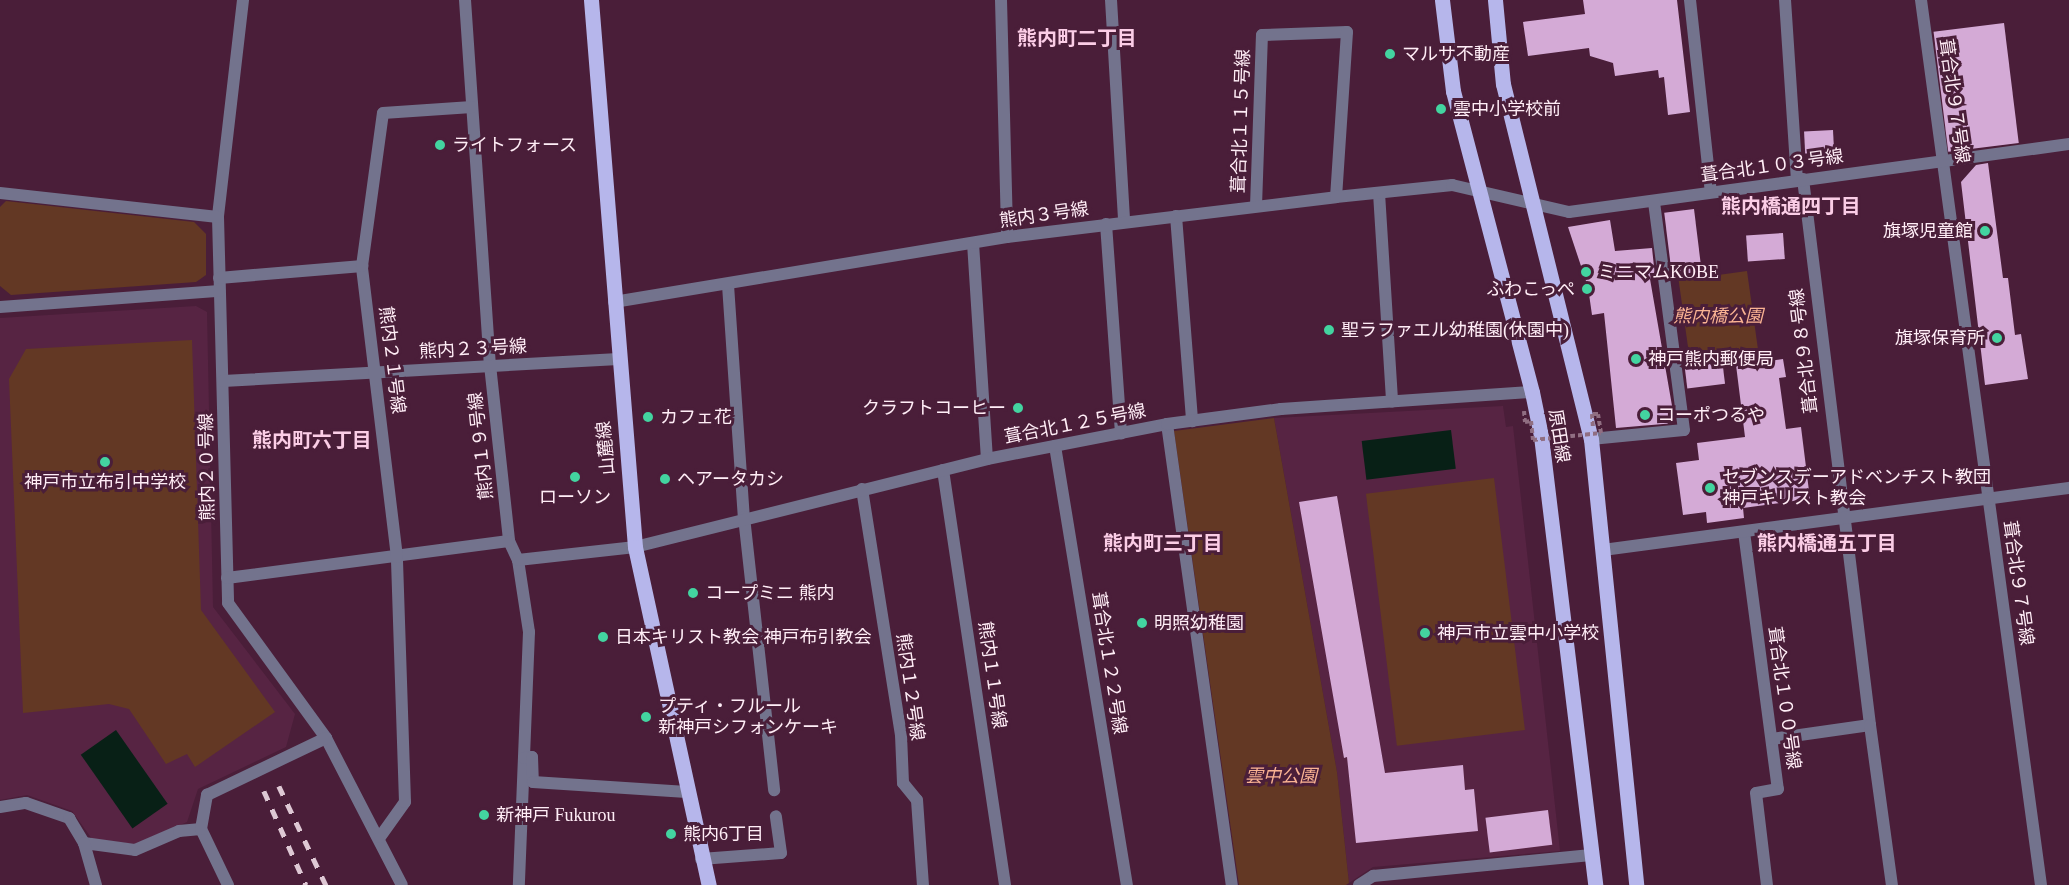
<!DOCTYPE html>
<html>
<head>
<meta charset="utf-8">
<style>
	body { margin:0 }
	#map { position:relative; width:2069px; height:885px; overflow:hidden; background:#4a1e39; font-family:"Times New Roman","Noto Sans JP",serif }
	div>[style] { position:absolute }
	.built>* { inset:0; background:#572443 }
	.green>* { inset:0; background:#633824; transform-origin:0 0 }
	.water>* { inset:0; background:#082016; transform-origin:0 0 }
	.building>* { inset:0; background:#d4aad6; transform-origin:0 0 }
	.lane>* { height:12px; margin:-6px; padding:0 6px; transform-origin:6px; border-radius:6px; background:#73738d }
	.street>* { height:12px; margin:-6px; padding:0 6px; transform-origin:6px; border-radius:6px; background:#73738d }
	.primary>* { height:15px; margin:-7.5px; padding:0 7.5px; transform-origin:7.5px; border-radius:7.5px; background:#b6b6eb }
	.rail>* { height:4.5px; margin-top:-2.25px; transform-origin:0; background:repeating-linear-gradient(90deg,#dec8d4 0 10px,transparent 0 20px) }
	.path-bridge>* { height:4px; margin-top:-2px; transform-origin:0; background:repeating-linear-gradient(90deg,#906e82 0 4.5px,transparent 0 7.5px) }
	.dots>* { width:16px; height:16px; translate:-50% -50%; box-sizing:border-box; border:3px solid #4a1e39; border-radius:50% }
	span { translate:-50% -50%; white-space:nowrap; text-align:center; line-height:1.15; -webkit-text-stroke:6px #4a1e39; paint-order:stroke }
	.poi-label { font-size:18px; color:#ffedf6 }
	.left { translate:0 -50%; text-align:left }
	.right { translate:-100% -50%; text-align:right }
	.street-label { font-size:18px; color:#ffedf6 }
	.park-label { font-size:18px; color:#fab393; font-style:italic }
	.neighbourhood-label { font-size:20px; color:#fbcde6; font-weight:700 }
</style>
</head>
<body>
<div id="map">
	<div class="built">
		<i style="clip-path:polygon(196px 306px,207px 312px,213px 607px,295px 714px,286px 747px,198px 789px,187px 822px,135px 844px,92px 839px,72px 811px,27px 795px,0 800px,0 318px)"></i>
		<i style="clip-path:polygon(1503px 406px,1506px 427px,1513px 426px,1560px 851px,1373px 867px,1349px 883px,1337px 772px,1274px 418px)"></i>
	</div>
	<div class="green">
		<i style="clip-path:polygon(6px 201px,194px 222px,206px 234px,206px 275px,196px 282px,11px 295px,0 286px,0 207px)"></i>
		<i style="left:1747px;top:271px;width:82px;height:69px;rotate:82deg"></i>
		<i style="clip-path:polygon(192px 340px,201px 610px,275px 712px,195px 767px,187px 754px,166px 764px,129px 709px,109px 704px,23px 713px,9px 379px,26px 349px)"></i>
		<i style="clip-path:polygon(1274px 418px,1337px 772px,1349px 883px,1346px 885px,1239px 885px,1174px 431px)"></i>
		<i style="left:1494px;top:478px;width:254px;height:129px;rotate:83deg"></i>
	</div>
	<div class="water">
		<i style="left:1451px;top:430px;width:39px;height:90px;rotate:83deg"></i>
		<i style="left:116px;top:730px;width:90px;height:43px;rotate:55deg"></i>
	</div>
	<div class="building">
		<i style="clip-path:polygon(1583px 0,1677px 0,1690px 112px,1668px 115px,1664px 77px,1659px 78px,1658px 70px,1615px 76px,1613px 63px,1590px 56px,1589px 48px,1528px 56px,1523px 22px,1585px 14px)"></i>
		<i style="left:2004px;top:23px;width:121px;height:71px;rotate:83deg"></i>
		<i style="left:1833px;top:130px;width:22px;height:29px;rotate:87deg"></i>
		<i style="clip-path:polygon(1988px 163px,2003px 278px,2008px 278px,2015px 335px,2021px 334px,2028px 379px,1985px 385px,1961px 182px,1976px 165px)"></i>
		<i style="left:1694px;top:209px;width:63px;height:30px;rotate:83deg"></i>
		<i style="clip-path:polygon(1610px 220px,1615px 251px,1652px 248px,1655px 276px,1650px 279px,1675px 423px,1616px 428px,1604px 313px,1592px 315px,1588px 287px,1568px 227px)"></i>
		<i style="left:1783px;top:233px;width:26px;height:37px;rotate:86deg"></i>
		<i style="left:1722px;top:359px;width:25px;height:38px;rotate:83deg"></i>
		<i style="clip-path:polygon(1783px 359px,1786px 377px,1779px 378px,1786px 429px,1801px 427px,1810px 499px,1743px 508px,1744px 518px,1707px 523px,1706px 512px,1683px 515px,1676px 463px,1699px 460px,1697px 443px,1745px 437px,1736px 365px)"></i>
		<i style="clip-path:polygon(1337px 496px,1385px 773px,1463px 765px,1465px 790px,1474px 789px,1478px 831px,1356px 843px,1347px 757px,1344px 758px,1299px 502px)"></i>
		<i style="left:1548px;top:810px;width:35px;height:63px;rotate:83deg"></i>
	</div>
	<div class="lane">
		<i style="left:917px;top:800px;width:85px;rotate:86deg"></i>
	</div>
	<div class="street">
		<i style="left:243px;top:0;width:218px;rotate:96.6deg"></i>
		<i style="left:218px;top:217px;width:386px;rotate:88.5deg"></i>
		<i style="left:228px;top:603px;width:167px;rotate:54deg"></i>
		<i style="left:326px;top:738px;width:165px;rotate:62.7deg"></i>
		<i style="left:465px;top:0;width:366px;rotate:86.1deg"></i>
		<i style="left:490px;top:365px;width:177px;rotate:83.8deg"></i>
		<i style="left:509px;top:541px;width:21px;rotate:65deg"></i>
		<i style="left:518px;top:560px;width:73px;rotate:81.3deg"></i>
		<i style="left:529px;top:632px;width:253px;rotate:92.3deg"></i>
		<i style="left:1001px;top:0;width:237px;rotate:88.5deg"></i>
		<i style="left:1111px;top:0;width:222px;rotate:86.6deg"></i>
		<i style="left:1690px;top:0;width:193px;rotate:83.8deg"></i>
		<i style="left:1785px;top:0;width:180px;rotate:86.2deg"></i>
		<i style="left:1921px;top:0;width:893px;rotate:82.28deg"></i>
		<i style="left:1803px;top:179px;width:550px;rotate:83deg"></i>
		<i style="left:0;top:193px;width:219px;rotate:6.3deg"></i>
		<i style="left:1379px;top:193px;width:209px;rotate:86.4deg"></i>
		<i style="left:1256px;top:206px;width:171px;rotate:-88deg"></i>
		<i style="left:1262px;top:35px;width:85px;rotate:-2deg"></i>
		<i style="left:1347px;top:32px;width:165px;rotate:93.8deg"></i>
		<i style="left:1176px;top:216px;width:206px;rotate:85.5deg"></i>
		<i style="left:1106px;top:224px;width:210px;rotate:85.9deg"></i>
		<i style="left:973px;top:243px;width:216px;rotate:86.3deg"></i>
		<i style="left:219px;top:278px;width:144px;rotate:-4.8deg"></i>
		<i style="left:728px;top:285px;width:233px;rotate:86.1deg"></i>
		<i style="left:744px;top:517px;width:275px;rotate:83.7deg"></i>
		<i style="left:614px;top:302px;width:398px;rotate:-9.4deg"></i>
		<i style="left:1007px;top:237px;width:331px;rotate:-6.9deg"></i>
		<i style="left:1336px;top:197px;width:117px;rotate:-5.9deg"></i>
		<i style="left:1452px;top:185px;width:120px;rotate:13deg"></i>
		<i style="left:1569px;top:212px;width:505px;rotate:-7.74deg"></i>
		<i style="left:0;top:307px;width:220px;rotate:-4.2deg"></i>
		<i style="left:223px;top:381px;width:396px;rotate:-3.2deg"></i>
		<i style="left:1167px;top:424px;width:466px;rotate:82deg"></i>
		<i style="left:1591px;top:439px;width:93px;rotate:-5.5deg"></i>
		<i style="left:1684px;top:430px;width:231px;rotate:-97.5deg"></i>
		<i style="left:1055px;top:446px;width:445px;rotate:80.7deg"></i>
		<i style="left:943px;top:470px;width:420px;rotate:81.5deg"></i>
		<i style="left:862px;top:489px;width:249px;rotate:81deg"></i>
		<i style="left:901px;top:735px;width:48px;rotate:87.6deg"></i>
		<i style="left:903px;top:783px;width:22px;rotate:51deg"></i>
		<i style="left:1744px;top:532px;width:259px;rotate:82.5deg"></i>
		<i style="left:1778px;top:789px;width:22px;rotate:170deg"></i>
		<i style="left:1756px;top:793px;width:93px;rotate:83.2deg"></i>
		<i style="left:1603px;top:550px;width:470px;rotate:-7.6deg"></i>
		<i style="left:518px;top:560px;width:118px;rotate:-6.3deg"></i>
		<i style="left:635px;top:547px;width:363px;rotate:-14deg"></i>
		<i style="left:987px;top:459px;width:183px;rotate:-11deg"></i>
		<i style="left:1167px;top:424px;width:115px;rotate:-7.5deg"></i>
		<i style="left:1281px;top:409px;width:252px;rotate:-3.9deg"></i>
		<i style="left:227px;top:578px;width:284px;rotate:-7.5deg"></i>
		<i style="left:1772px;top:739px;width:99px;rotate:-8.1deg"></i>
		<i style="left:1870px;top:725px;width:162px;rotate:82.2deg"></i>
		<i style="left:524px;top:758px;width:8px;rotate:-7deg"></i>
		<i style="left:532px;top:757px;width:25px;rotate:88deg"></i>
		<i style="left:533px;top:782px;width:154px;rotate:3.7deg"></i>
		<i style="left:0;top:807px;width:26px;rotate:-9deg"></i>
		<i style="left:26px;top:803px;width:46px;rotate:19.2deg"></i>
		<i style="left:69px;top:818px;width:29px;rotate:59deg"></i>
		<i style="left:84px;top:843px;width:51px;rotate:7.8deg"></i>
		<i style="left:135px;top:850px;width:48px;rotate:-23.4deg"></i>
		<i style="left:179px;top:831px;width:22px;rotate:-5deg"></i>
		<i style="left:380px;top:837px;width:43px;rotate:-54.5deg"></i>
		<i style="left:405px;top:802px;width:245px;rotate:-91.9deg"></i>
		<i style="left:397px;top:557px;width:293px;rotate:-96.9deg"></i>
		<i style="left:362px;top:266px;width:154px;rotate:-82.2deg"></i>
		<i style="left:383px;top:113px;width:89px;rotate:-3.9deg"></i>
		<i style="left:84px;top:843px;width:44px;rotate:74.1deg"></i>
		<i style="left:701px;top:859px;width:80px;rotate:-4.3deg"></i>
		<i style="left:781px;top:853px;width:37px;rotate:-98deg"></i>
		<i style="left:228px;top:885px;width:62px;rotate:-115.7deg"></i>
		<i style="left:201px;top:829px;width:35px;rotate:-80deg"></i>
		<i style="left:207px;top:795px;width:132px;rotate:-25.6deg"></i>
		<i style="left:1359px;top:885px;width:17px;rotate:-33deg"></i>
		<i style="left:1373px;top:876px;width:219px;rotate:-5.5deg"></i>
	</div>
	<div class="primary">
		<i style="left:591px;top:0;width:549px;rotate:85.4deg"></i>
		<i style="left:635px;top:547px;width:346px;rotate:77.7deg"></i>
		<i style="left:1442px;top:0;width:92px;rotate:83.1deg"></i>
		<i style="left:1453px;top:91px;width:311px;rotate:75.3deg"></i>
		<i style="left:1532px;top:392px;width:45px;rotate:78.4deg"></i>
		<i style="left:1541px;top:436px;width:452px;rotate:83.1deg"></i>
		<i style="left:1495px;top:0;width:84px;rotate:84.6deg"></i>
		<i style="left:1503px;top:84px;width:366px;rotate:76.1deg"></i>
		<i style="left:1591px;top:439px;width:448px;rotate:84.2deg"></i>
	</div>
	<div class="rail">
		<i style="left:279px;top:786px;width:110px;rotate:64.6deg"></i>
		<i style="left:264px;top:791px;width:103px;rotate:65.9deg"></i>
	</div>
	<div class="path-bridge">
		<i style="left:1524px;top:411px;width:11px;rotate:85deg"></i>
		<i style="left:1525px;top:422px;width:6px;rotate:-9deg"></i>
		<i style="left:1531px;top:421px;width:19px;rotate:84deg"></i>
		<i style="left:1533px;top:440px;width:68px;rotate:-5.9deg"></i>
		<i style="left:1601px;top:433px;width:19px;rotate:-99deg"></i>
		<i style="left:1598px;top:414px;width:6px;rotate:180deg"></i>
		<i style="left:1592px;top:414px;width:14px;rotate:86deg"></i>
	</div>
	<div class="dots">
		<i style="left:1390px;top:54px;background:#43d4a0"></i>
		<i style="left:1441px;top:109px;background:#43d4a0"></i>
		<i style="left:440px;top:145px;background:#43d4a0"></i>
		<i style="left:1985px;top:231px;background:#43d4a0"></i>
		<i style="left:1586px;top:272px;background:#43d4a0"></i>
		<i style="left:1587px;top:289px;background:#43d4a0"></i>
		<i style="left:1329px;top:330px;background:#43d4a0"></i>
		<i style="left:1997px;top:338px;background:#43d4a0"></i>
		<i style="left:1636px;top:359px;background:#43d4a0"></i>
		<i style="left:1018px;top:408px;background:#43d4a0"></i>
		<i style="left:1645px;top:415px;background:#43d4a0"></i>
		<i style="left:648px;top:417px;background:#43d4a0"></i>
		<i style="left:105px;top:462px;background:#43d4a0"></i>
		<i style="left:575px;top:477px;background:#43d4a0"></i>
		<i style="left:665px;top:479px;background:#43d4a0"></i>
		<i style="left:1710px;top:488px;background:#43d4a0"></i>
		<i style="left:693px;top:593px;background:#43d4a0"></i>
		<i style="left:1142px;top:623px;background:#43d4a0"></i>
		<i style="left:1425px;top:633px;background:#43d4a0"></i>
		<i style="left:603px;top:637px;background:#43d4a0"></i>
		<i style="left:646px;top:717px;background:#43d4a0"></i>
		<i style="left:484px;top:815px;background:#43d4a0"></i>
		<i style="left:671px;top:834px;background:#43d4a0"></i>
	</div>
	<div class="poi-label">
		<span class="left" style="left:1402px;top:54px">マルサ不動産</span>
		<span class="left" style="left:1453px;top:109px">雲中小学校前</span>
		<span class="left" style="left:452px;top:145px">ライトフォース</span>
		<span class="right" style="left:1973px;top:231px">旗塚児童館</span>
		<span class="left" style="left:1598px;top:272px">ミニマムKOBE</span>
		<span class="right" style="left:1575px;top:289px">ふわこっぺ</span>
		<span class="left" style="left:1341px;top:330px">聖ラファエル幼稚園(休園中)</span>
		<span class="right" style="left:1985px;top:338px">旗塚保育所</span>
		<span class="left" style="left:1648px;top:359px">神戸熊内郵便局</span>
		<span class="right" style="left:1006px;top:408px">クラフトコーヒー</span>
		<span class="left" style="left:1657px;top:415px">コーポつるや</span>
		<span class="left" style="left:660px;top:417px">カフェ花</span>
		<span class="left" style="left:1722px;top:488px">セブンスデーアドベンチスト教団<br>神戸キリスト教会</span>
		<span class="left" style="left:677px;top:479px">ヘアータカシ</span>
		<span style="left:105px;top:482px">神戸市立布引中学校</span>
		<span style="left:575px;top:497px">ローソン</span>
		<span class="left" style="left:705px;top:593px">コープミニ 熊内</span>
		<span class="left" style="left:1154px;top:623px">明照幼稚園</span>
		<span class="left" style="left:1437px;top:633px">神戸市立雲中小学校</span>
		<span class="left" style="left:615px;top:637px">日本キリスト教会 神戸布引教会</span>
		<span class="left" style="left:658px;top:717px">プティ・フルール<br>新神戸シフォンケーキ</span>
		<span class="left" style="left:496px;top:815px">新神戸 Fukurou</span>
		<span class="left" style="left:683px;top:834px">熊内6丁目</span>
	</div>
	<div class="street-label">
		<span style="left:1954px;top:101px;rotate:82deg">葺合北９７号線</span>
		<span style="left:1241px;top:121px;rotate:-88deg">葺合北１１５号線</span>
		<span style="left:1772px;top:166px;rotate:-8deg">葺合北１０３号線</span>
		<span style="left:1044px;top:215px;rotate:-8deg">熊内３号線</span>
		<span style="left:473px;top:349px;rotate:-3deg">熊内２３号線</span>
		<span style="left:1804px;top:351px;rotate:-97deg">葺合北９８号線</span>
		<span style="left:392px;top:360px;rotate:83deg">熊内２１号線</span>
		<span style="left:1075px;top:424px;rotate:-11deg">葺合北１２５号線</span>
		<span style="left:1559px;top:436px;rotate:81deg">原田線</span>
		<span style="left:481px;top:446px;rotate:-96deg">熊内１９号線</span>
		<span style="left:606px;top:448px;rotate:-95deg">山麓線</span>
		<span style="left:207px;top:467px;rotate:-91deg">熊内２０号線</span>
		<span style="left:2018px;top:583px;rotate:82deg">葺合北９７号線</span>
		<span style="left:1109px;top:663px;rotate:81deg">葺合北１２２号線</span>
		<span style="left:992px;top:675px;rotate:82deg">熊内１１号線</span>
		<span style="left:910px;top:687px;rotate:82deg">熊内１２号線</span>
		<span style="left:1784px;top:698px;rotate:82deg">葺合北１００号線</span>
	</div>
	<div class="park-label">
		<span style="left:1718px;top:316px">熊内橋公園</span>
		<span style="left:1281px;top:776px">雲中公園</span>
	</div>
	<div class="neighbourhood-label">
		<span style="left:1077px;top:38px">熊内町二丁目</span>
		<span style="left:1791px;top:206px">熊内橋通四丁目</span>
		<span style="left:312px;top:440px">熊内町六丁目</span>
		<span style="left:1163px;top:543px">熊内町三丁目</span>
		<span style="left:1827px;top:543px">熊内橋通五丁目</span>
	</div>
</div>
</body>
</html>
